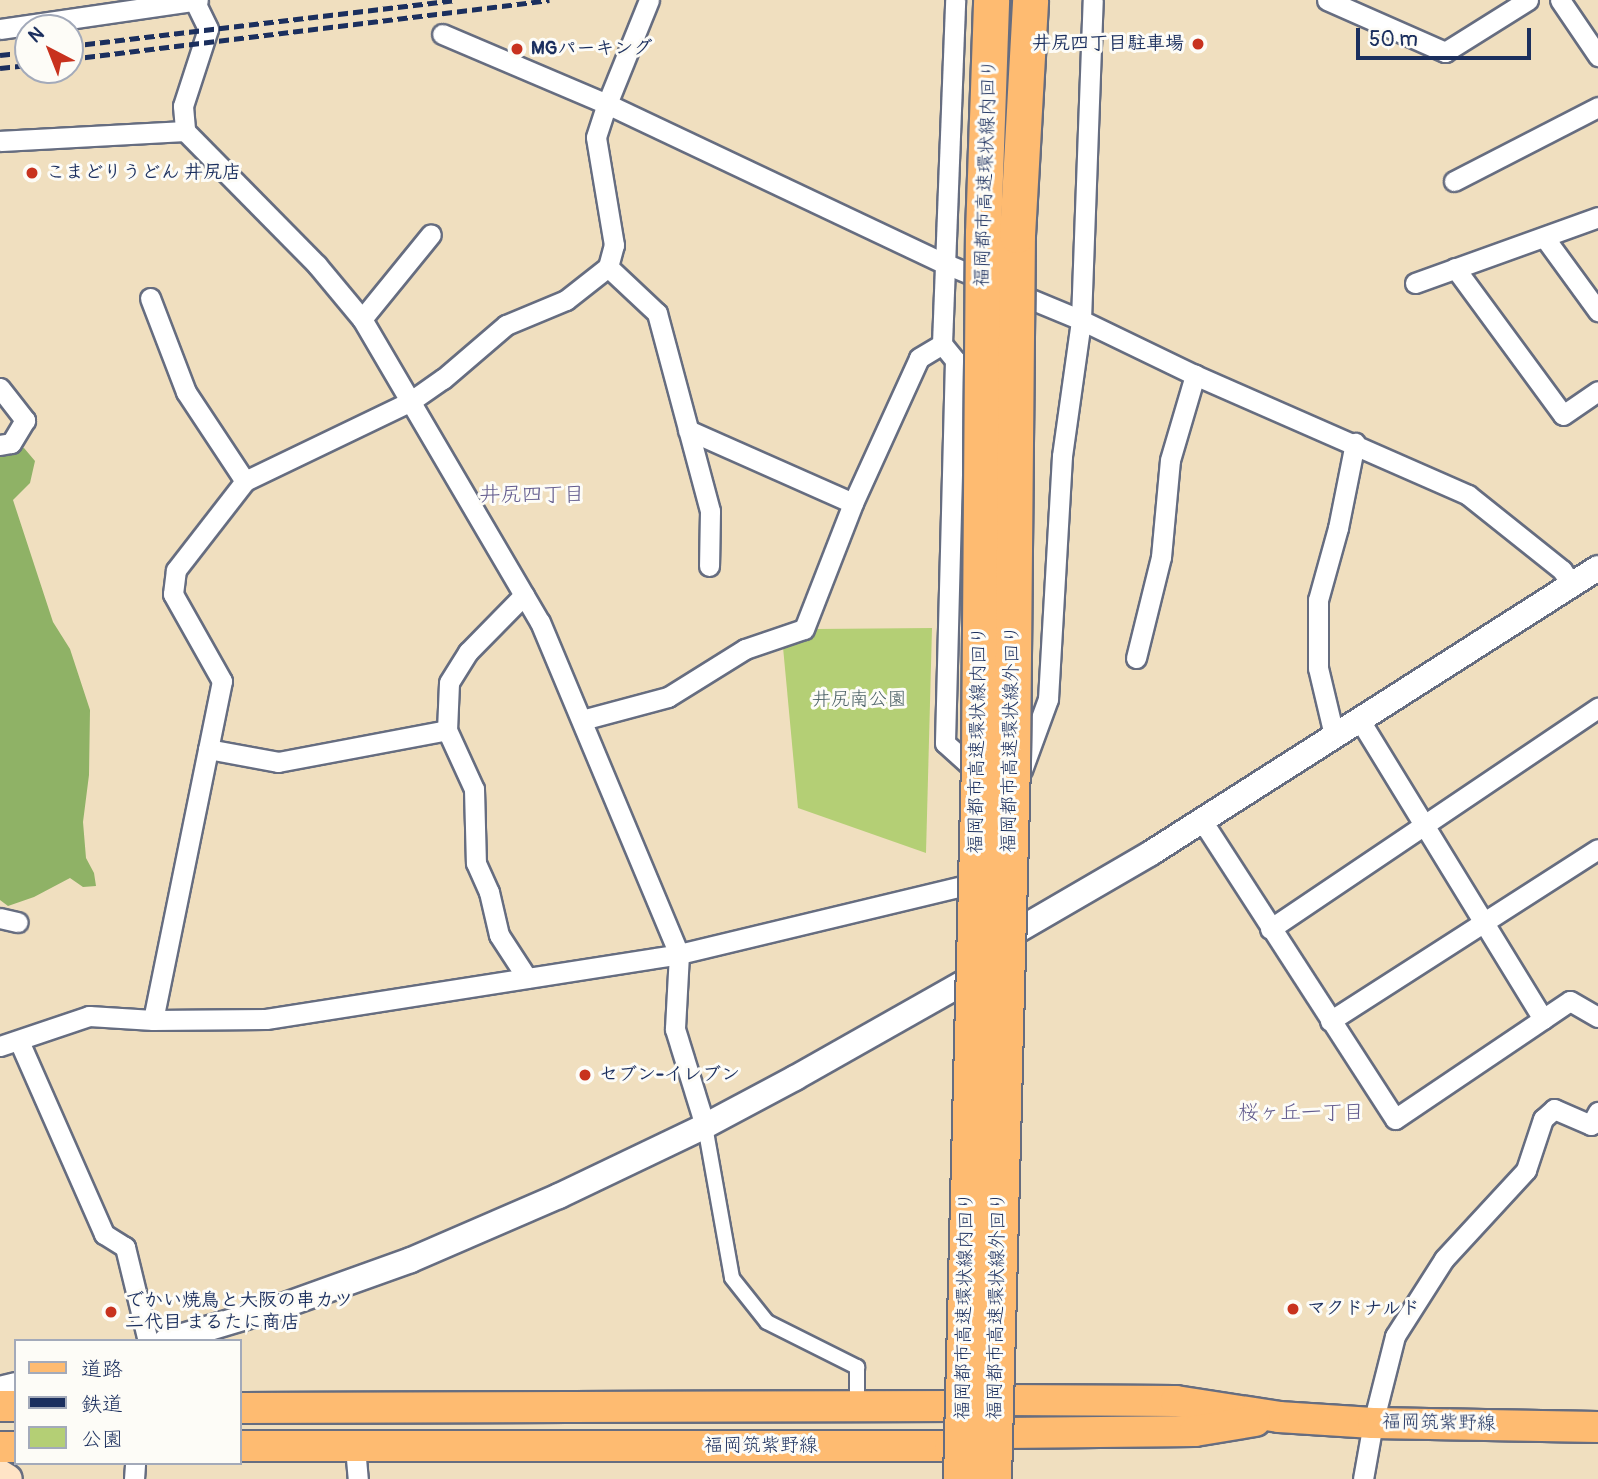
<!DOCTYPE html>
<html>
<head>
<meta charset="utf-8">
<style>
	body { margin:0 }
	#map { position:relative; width:1598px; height:1479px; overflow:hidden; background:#f0dfbf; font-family:Pangolin,"Klee One",sans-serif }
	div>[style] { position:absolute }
	.green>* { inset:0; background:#b4cf75 }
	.forest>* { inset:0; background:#8fb266 }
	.roads { filter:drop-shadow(2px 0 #666d80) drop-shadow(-2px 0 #666d80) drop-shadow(0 2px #666d80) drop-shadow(0 -2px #666d80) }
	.pedestrian>* { height:14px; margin:-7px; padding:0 7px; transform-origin:7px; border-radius:7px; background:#fff }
	.minor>* { height:19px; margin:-9.5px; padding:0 9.5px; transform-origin:9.5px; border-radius:9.5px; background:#fff }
	.tertiary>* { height:24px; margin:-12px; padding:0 12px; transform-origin:12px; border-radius:12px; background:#fff }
	.secondary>* { height:28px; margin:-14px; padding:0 14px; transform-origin:14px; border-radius:14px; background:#ffe4c6 }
	.primary>* { height:30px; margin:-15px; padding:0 15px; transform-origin:15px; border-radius:15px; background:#febb71 }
	.rail>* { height:5px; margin-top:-2.5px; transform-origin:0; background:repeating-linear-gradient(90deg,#1b2f5e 0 10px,transparent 0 15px) }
	.bridges { filter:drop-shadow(2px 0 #666d80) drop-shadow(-2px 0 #666d80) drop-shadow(0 2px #666d80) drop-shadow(0 -2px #666d80) }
	.motorway-bridge>* { height:35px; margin:-17.5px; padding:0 17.5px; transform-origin:17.5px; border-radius:17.5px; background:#febb71 }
	.dots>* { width:19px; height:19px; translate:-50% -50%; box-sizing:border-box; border:4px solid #fdfcf7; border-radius:50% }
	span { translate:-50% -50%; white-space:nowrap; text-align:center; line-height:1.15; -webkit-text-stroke:6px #fdfcf7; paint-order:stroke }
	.poi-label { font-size:19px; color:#1b2f5e; font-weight:700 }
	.right { translate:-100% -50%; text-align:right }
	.left { translate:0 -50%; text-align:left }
	.street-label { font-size:19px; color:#1b2f5e }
	.park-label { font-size:19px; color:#495f65 }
	.neighbourhood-label { font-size:21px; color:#60598c }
	.legend { position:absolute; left:14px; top:1339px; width:228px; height:126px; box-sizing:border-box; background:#fdfcf7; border:2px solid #a3aaba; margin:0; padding:9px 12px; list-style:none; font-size:21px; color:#1b2f5e }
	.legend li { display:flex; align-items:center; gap:14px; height:35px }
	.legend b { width:35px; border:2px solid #a3aaba }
	.north { position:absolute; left:14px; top:14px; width:70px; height:70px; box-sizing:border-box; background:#fdfcf7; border:2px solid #a3aaba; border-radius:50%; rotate:318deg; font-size:19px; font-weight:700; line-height:28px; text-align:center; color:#1b2f5e }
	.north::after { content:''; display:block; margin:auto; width:24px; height:32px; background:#c8321e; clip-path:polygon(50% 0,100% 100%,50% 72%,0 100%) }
	.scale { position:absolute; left:1356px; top:28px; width:175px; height:32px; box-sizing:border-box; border:4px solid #1b2f5e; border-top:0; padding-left:9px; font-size:21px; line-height:24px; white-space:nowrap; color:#1b2f5e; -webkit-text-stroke:5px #fdfcf7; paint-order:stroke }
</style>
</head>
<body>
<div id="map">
	<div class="green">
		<i style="clip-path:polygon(932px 628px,926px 853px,798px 808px,783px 647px,816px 629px)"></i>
	</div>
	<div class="forest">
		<i style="clip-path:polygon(24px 448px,35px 461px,30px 483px,13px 500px,53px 622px,70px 649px,90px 710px,89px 775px,83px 822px,86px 858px,94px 873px,96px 886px,83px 887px,70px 878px,34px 897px,8px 906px,0 900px,0 450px)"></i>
	</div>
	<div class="roads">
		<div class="pedestrian">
			<i style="left:705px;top:1126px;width:154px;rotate:79.9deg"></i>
			<i style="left:732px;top:1278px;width:56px;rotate:51.5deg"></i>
			<i style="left:767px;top:1322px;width:101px;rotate:26.6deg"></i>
			<i style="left:857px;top:1367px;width:38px;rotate:90deg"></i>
		</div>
		<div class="minor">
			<i style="left:194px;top:0;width:32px;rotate:64deg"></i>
			<i style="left:208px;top:29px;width:81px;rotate:108deg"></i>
			<i style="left:183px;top:106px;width:25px;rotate:85deg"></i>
			<i style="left:185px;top:131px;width:188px;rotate:45.4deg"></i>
			<i style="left:317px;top:265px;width:70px;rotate:50.2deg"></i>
			<i style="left:362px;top:319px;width:351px;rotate:59.6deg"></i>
			<i style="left:540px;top:622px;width:360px;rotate:67.3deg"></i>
			<i style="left:679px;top:954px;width:75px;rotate:93.1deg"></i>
			<i style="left:675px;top:1029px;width:102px;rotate:72.8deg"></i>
			<i style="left:649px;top:0;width:112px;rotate:112deg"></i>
			<i style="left:607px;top:104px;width:375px;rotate:25.3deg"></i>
			<i style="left:946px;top:264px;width:146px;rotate:22.5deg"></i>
			<i style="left:1081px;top:320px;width:127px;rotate:25.8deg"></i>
			<i style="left:1195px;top:375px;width:298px;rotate:23.7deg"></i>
			<i style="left:1468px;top:495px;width:120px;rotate:38.6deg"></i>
			<i style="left:1562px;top:570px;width:17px;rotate:57deg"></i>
			<i style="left:1327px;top:0;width:129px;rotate:23.8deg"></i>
			<i style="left:1445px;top:52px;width:98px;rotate:-32.1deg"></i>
			<i style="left:1560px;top:0;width:68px;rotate:55.8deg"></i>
			<i style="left:0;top:29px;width:200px;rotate:-8.3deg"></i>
			<i style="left:0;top:141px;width:185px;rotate:-3.1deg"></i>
			<i style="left:1454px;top:181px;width:162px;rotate:-27.2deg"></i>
			<i style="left:1544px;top:237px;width:92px;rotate:53.9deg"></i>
			<i style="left:608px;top:267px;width:67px;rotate:43.2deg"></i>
			<i style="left:657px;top:313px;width:205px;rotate:75deg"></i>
			<i style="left:710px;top:511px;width:55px;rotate:91deg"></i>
			<i style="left:1455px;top:268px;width:182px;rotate:53.7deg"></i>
			<i style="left:1563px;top:415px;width:42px;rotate:-34.4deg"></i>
			<i style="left:1415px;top:283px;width:195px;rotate:-19.8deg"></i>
			<i style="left:150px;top:298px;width:101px;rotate:69deg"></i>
			<i style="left:186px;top:392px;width:107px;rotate:56.5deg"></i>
			<i style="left:362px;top:319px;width:109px;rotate:-50.9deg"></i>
			<i style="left:942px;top:344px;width:21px;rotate:51deg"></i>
			<i style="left:955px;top:360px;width:383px;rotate:91.5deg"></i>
			<i style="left:945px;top:743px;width:38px;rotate:42deg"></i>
			<i style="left:0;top:388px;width:41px;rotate:52deg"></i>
			<i style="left:25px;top:420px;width:27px;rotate:121deg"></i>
			<i style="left:11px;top:443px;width:11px;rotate:170deg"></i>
			<i style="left:688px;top:430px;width:180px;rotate:23.9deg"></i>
			<i style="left:524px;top:595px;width:80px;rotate:134.5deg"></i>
			<i style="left:468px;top:652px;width:36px;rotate:122deg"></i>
			<i style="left:449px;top:683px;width:47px;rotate:92.4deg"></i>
			<i style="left:447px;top:730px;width:65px;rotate:65.4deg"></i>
			<i style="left:474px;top:789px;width:74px;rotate:88.5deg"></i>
			<i style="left:476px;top:863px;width:32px;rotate:66deg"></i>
			<i style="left:489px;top:892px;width:44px;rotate:76.9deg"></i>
			<i style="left:499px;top:935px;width:51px;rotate:56.9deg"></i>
			<i style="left:1136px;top:658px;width:104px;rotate:-76.1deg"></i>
			<i style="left:1161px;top:557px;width:97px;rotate:-84.7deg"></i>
			<i style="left:1170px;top:460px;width:89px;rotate:-73.6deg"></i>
			<i style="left:582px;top:720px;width:89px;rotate:-15deg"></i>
			<i style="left:668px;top:697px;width:91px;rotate:-31.9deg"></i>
			<i style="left:745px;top:649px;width:62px;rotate:-18.7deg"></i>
			<i style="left:804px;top:629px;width:135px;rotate:-68.7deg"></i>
			<i style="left:853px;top:503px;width:159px;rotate:-65.5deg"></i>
			<i style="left:919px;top:358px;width:27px;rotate:-31deg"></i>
			<i style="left:942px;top:344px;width:344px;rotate:-87.8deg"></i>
			<i style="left:1334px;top:735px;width:69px;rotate:-103.4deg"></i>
			<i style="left:1318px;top:668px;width:68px;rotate:-90deg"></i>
			<i style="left:1318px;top:600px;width:75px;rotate:-74.5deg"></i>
			<i style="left:1338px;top:528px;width:87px;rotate:-78.7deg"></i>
			<i style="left:208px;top:749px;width:71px;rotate:10.5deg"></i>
			<i style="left:278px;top:762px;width:172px;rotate:-10.7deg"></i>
			<i style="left:1022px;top:770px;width:76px;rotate:-69.9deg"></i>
			<i style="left:1048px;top:699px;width:243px;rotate:-86.7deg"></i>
			<i style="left:1062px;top:456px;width:137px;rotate:-82deg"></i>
			<i style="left:1081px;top:320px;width:320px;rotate:-87.9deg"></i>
			<i style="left:1201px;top:819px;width:357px;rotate:57.1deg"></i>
			<i style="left:1395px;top:1119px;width:179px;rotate:-34deg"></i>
			<i style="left:1543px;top:1019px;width:352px;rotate:-121.5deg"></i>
			<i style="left:0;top:918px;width:18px;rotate:13deg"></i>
			<i style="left:1270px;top:929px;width:396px;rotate:-34deg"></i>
			<i style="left:1543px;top:1019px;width:32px;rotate:-34deg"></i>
			<i style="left:1570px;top:1001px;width:32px;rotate:30deg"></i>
			<i style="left:153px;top:1020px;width:346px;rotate:-78.5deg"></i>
			<i style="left:222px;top:681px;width:100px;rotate:-119.4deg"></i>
			<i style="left:173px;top:594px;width:24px;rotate:-83deg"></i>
			<i style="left:176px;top:570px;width:113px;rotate:-52.2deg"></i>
			<i style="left:245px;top:481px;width:184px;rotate:-25.7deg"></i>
			<i style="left:411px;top:401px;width:39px;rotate:-35deg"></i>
			<i style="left:443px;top:379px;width:83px;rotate:-40.6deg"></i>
			<i style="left:506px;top:325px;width:65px;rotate:-22.6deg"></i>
			<i style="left:566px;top:300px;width:53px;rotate:-38.2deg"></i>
			<i style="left:608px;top:267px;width:23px;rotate:-75deg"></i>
			<i style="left:614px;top:245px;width:109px;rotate:-99.5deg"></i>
			<i style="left:596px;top:137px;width:35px;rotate:-72deg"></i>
			<i style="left:607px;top:104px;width:179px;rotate:-157deg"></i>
			<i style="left:1330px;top:1021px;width:318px;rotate:-32.7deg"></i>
			<i style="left:19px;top:1041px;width:211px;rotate:66.2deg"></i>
			<i style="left:104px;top:1234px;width:25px;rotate:32deg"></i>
			<i style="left:125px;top:1247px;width:97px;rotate:76.3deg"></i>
			<i style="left:0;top:1046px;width:94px;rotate:-18.6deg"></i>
			<i style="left:89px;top:1016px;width:64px;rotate:3.6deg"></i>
			<i style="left:153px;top:1020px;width:113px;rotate:-0.5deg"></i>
			<i style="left:266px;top:1019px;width:418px;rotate:-8.9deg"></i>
			<i style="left:679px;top:954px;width:299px;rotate:-13.5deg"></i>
			<i style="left:355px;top:1447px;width:32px;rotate:85deg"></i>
			<i style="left:134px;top:1479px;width:16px;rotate:-86deg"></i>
			<i style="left:1363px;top:1479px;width:57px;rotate:-79.9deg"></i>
			<i style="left:1373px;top:1423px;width:90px;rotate:-75.8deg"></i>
			<i style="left:1395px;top:1336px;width:91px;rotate:-57.5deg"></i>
			<i style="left:1444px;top:1259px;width:121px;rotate:-47.3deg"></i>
			<i style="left:1526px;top:1170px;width:54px;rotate:-71.6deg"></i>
			<i style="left:1543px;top:1119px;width:15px;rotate:-42deg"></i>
			<i style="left:1554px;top:1109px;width:40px;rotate:23.4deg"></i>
			<i style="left:1591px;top:1125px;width:15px;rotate:-62deg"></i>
		</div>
		<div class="tertiary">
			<i style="left:166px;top:1341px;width:116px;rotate:-16.6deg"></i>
			<i style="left:277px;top:1308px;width:142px;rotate:-19.7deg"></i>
			<i style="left:411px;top:1260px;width:161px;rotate:-23.4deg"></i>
			<i style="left:559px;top:1196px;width:162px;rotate:-25.6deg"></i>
			<i style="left:705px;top:1126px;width:102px;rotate:-28.1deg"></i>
			<i style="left:795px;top:1078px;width:201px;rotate:-29.5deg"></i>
			<i style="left:970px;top:979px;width:67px;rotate:-45.6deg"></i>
			<i style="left:1017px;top:931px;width:155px;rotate:-30.2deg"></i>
			<i style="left:1151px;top:853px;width:530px;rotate:-32.52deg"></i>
			<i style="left:0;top:1389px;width:16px;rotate:-14deg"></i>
		</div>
		<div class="secondary">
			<i style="left:0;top:1474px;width:9px;rotate:32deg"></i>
		</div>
		<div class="primary">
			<i style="left:0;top:1406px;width:16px"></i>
			<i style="left:240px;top:1408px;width:716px;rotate:-0.16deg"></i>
			<i style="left:956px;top:1406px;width:49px;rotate:-7deg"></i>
			<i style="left:1005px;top:1400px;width:171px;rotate:0.3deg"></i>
			<i style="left:1176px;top:1401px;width:104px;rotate:8.8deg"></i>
			<i style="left:1279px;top:1417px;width:94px;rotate:3.7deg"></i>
			<i style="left:1373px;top:1423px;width:225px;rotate:1deg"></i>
			<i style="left:240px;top:1446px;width:710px"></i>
			<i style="left:950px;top:1446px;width:57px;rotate:-13.3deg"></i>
			<i style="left:1005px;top:1433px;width:190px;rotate:-0.6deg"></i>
			<i style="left:1195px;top:1431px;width:61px;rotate:-9.5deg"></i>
			<i style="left:0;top:1447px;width:16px"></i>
		</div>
	</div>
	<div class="rail">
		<i style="left:70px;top:46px;width:387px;rotate:-6.8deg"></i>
		<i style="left:0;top:55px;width:28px;rotate:-6deg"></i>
		<i style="left:70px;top:59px;width:483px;rotate:-7deg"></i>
		<i style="left:0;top:68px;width:28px;rotate:-6deg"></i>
	</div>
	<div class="bridges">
		<div class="motorway-bridge">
			<i style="left:961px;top:1479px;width:717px;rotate:-88.56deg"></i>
			<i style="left:979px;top:762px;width:529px;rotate:-89.57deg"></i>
			<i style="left:983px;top:233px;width:233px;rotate:-88deg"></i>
			<i style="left:993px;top:1479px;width:718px;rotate:-88.48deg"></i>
			<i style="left:1012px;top:761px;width:526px;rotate:-89.46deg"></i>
			<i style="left:1017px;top:235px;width:235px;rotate:-86.8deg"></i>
		</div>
	</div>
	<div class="dots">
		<i style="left:1198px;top:44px;background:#c8321e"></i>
		<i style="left:517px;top:49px;background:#c8321e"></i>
		<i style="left:32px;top:173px;background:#c8321e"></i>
		<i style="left:585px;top:1075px;background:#c8321e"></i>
		<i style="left:1293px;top:1309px;background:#c8321e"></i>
		<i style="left:111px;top:1312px;background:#c8321e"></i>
	</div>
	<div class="poi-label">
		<span class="right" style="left:1184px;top:44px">井尻四丁目駐車場</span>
		<span class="left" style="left:531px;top:49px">MGパーキング</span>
		<span class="left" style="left:46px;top:173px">こまどりうどん 井尻店</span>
		<span class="left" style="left:599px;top:1075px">セブン-イレブン</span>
		<span class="left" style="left:125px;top:1312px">でかい焼鳥と大阪の串カツ<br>二代目 まるたに商店</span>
		<span class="left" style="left:1307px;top:1309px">マクドナルド</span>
	</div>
	<div class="street-label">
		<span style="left:986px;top:173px;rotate:-88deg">福岡都市高速環状線内回り</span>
		<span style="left:1011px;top:739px;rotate:-89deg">福岡都市高速環状線外回り</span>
		<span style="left:978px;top:740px;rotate:-89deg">福岡都市高速環状線内回り</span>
		<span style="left:965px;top:1306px;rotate:-89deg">福岡都市高速環状線内回り</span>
		<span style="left:997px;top:1306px;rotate:-89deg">福岡都市高速環状線外回り</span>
		<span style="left:1439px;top:1423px;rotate:1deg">福岡筑紫野線</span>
		<span style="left:761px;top:1446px">福岡筑紫野線</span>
	</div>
	<div class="park-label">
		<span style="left:859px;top:700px">井尻南公園</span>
	</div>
	<div class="neighbourhood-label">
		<span style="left:532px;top:495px">井尻四丁目</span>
		<span style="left:1301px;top:1113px">桜ヶ丘一丁目</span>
	</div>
	<ul class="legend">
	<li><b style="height:9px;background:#febb71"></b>道路</li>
	<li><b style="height:9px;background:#1b2f5e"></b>鉄道</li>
	<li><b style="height:19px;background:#b4cf75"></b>公園</li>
	</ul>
	<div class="north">N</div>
	<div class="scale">50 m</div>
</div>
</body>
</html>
